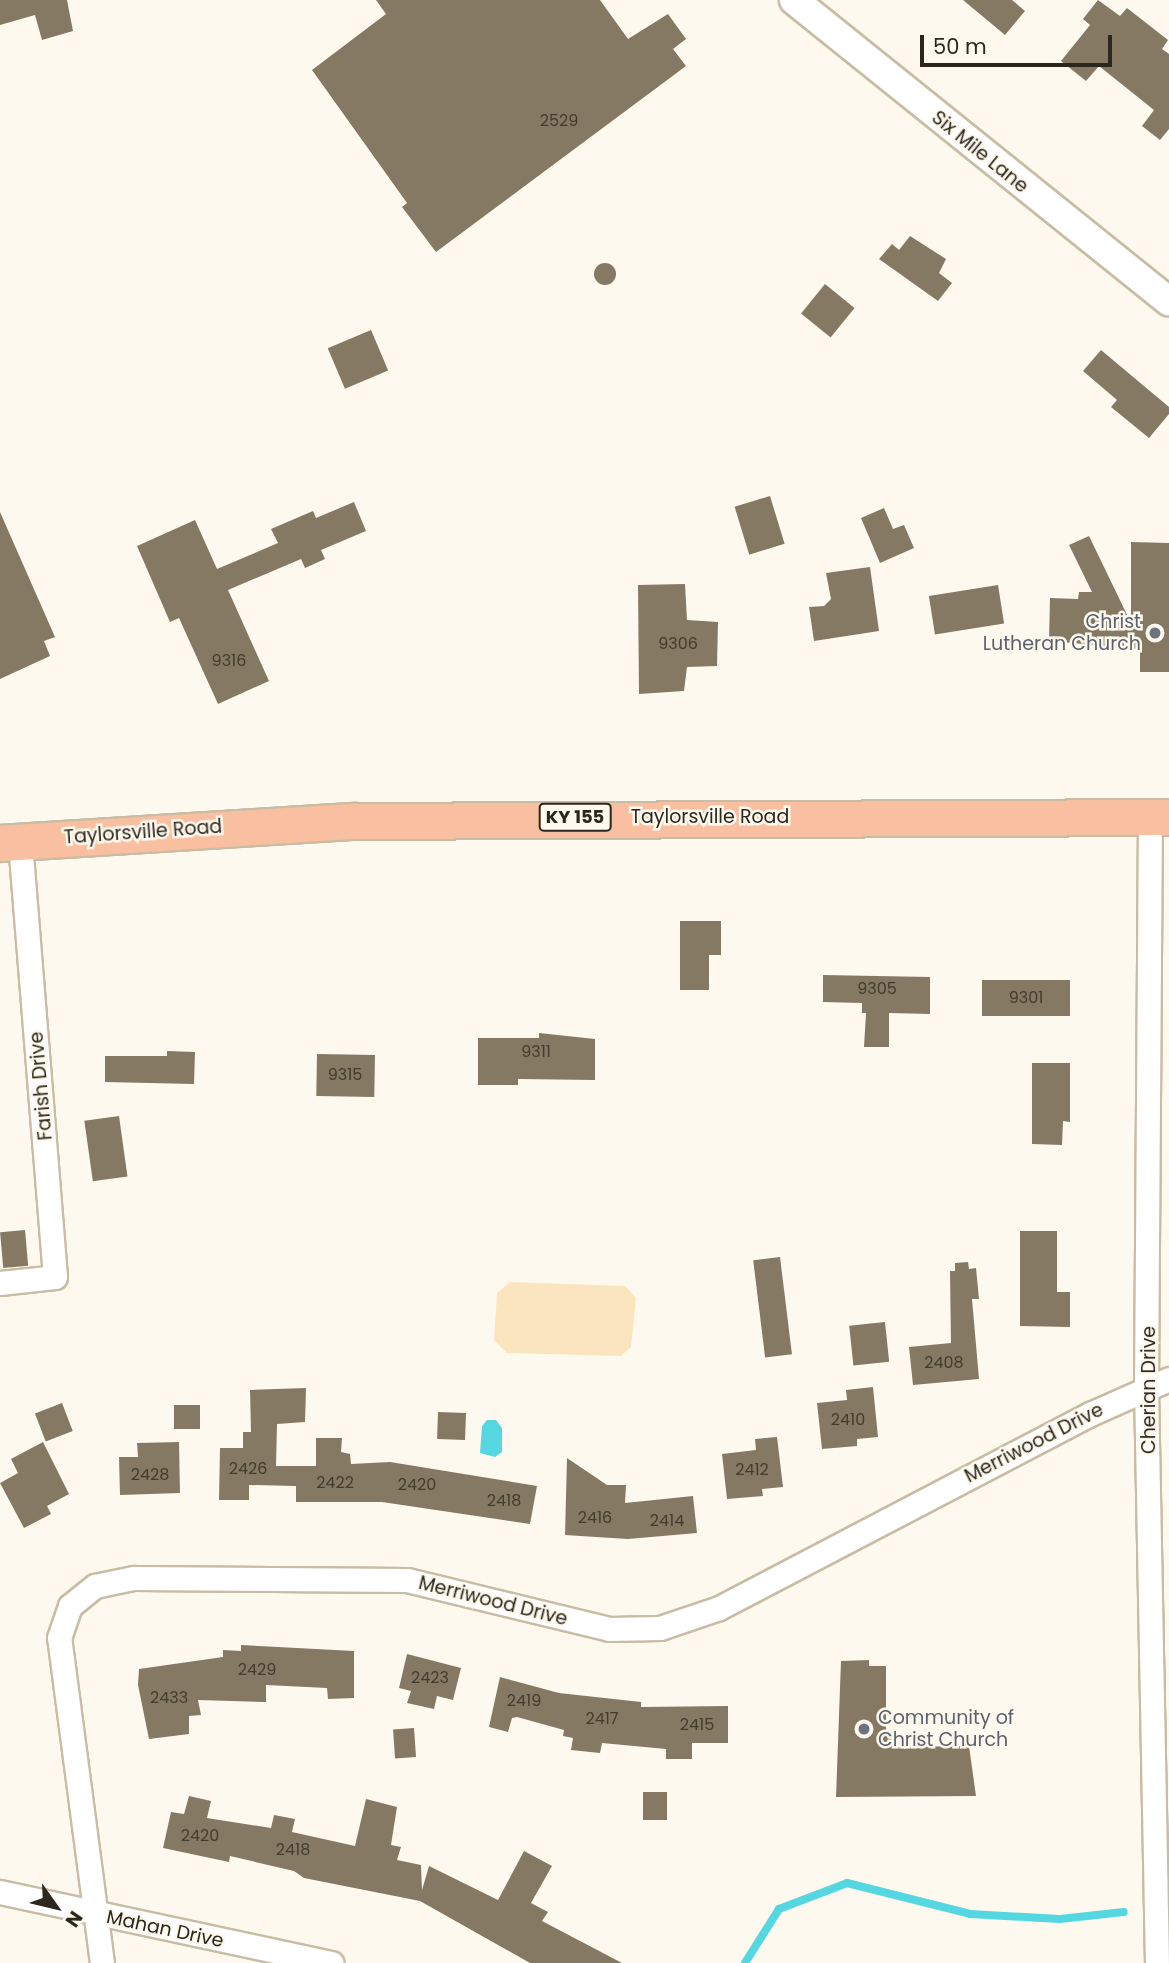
<!DOCTYPE html>
<html>
<head>
<meta charset="utf-8">
<style>
	body { margin:0 }
	#map { position:relative; width:1169px; height:1963px; overflow:hidden; background:#fef9ef; font-family:Poppins,sans-serif }
	div>[style] { position:absolute }
	.green>* { inset:0; background:#fbe5bf }
	.water>* { inset:0; background:#55d7e1 }
	.stream>* { height:8px; margin:-4px; padding:0 4px; transform-origin:4px; border-radius:4px; background:#55d7e1 }
	.building>* { inset:0; background:#867963; transform-origin:0 0 }
	.round { border-radius:50% }
	.roads { filter:drop-shadow(2px 0 #c9bca4) drop-shadow(-2px 0 #c9bca4) drop-shadow(0 2px #c9bca4) drop-shadow(0 -2px #c9bca4) }
	.minor>* { height:23px; margin:-11.5px; padding:0 11.5px; transform-origin:11.5px; border-radius:11.5px; background:#fff }
	.tertiary>* { height:28px; margin:-14px; padding:0 14px; transform-origin:14px; border-radius:14px; background:#fff }
	.primary>* { height:35px; margin:-17.5px; padding:0 17.5px; transform-origin:17.5px; border-radius:17.5px; background:#f8c0a1 }
	.dots>* { width:19px; height:19px; translate:-50% -50%; box-sizing:border-box; border:4px solid #fef9ef; border-radius:50% }
	span { translate:-50% -50%; white-space:nowrap; text-align:center; line-height:1.15; -webkit-text-stroke:5px #fef9ef; paint-order:stroke }
	.number-label { font-size:16px; color:#423c2e }
	.number-label span { -webkit-text-stroke-width:0 }
	.shield-label span { padding:2px 5px; background:#fef9ef; border:2px solid; border-radius:5px; -webkit-text-stroke-width:0 }
	.shield-label { font-size:18px; color:#2c271d; font-weight:700 }
	.street-label { font-size:19px; color:#2c271d }
	.worship-label { font-size:19px; color:#5b616d }
	.right { translate:-100% -50%; text-align:right }
	.left { translate:0 -50%; text-align:left }
	.north { position:absolute; left:21px; top:1872px; width:70px; height:70px; -webkit-text-stroke:5px #fef9ef; paint-order:stroke; rotate:124deg; font-size:19px; font-weight:700; line-height:28px; text-align:center; color:#2c271d }
	.north::after { content:''; display:block; margin:auto; width:24px; height:32px; background:#2c271d; clip-path:polygon(50% 0,100% 100%,50% 72%,0 100%) }
	.scale { position:absolute; left:920px; top:35px; width:192px; height:32px; box-sizing:border-box; border:4px solid #2c271d; border-top:0; padding-left:9px; font-size:21px; line-height:24px; white-space:nowrap; color:#2c271d; -webkit-text-stroke:5px #fef9ef; paint-order:stroke }
</style>
</head>
<body>
<div id="map">
	<div class="green">
		<i style="clip-path:polygon(510px 1282px,625px 1286px,636px 1298px,631px 1347px,621px 1356px,507px 1353px,494px 1340px,497px 1293px)"></i>
	</div>
	<div class="water">
		<i style="clip-path:polygon(487px 1420px,496px 1420px,502px 1428px,502px 1452px,495px 1457px,480px 1453px,482px 1426px)"></i>
	</div>
	<div class="stream">
		<i style="left:745px;top:1963px;width:64px;rotate:-57.8deg"></i>
		<i style="left:779px;top:1909px;width:73px;rotate:-20.9deg"></i>
		<i style="left:847px;top:1883px;width:127px;rotate:14.1deg"></i>
		<i style="left:970px;top:1914px;width:90px;rotate:3.2deg"></i>
		<i style="left:1060px;top:1919px;width:64px;rotate:-6.2deg"></i>
	</div>
	<div class="building">
		<i style="clip-path:polygon(0 0,67px 0,73px 31px,42px 40px,35px 15px,0 25px)"></i>
		<i style="clip-path:polygon(376px 0,600px 0,628px 39px,668px 14px,686px 39px,673px 49px,686px 66px,436px 252px,402px 207px,407px 203px,312px 70px,386px 14px)"></i>
		<i style="clip-path:polygon(963px 0,1012px 0,1025px 11px,1005px 35px)"></i>
		<i style="clip-path:polygon(1098px 0,1120px 16px,1127px 8px,1168px 40px,1162px 49px,1169px 54px,1169px 129px,1160px 140px,1142px 126px,1154px 110px,1099px 66px,1086px 81px,1061px 61px,1090px 25px,1083px 19px)"></i>
		<i style="clip-path:polygon(910px 236px,946px 259px,939px 273px,952px 283px,938px 301px,879px 259px,892px 244px,899px 250px)"></i>
		<i class="round" style="left:594px;top:263px;width:22px;height:22px"></i>
		<i style="left:825px;top:284px;width:38px;height:38px;rotate:39deg"></i>
		<i style="left:371px;top:330px;width:44px;height:47px;rotate:67deg"></i>
		<i style="clip-path:polygon(1101px 350px,1169px 407px,1169px 414px,1149px 438px,1111px 407px,1117px 400px,1083px 371px)"></i>
		<i style="left:770px;top:496px;width:50px;height:37px;rotate:73deg"></i>
		<i style="clip-path:polygon(354px 502px,366px 531px,321px 550px,325px 559px,305px 568px,301px 559px,228px 590px,269px 681px,218px 704px,179px 618px,170px 622px,137px 546px,195px 520px,217px 569px,278px 543px,271px 529px,313px 511px,316px 518px)"></i>
		<i style="clip-path:polygon(884px 508px,893px 529px,904px 525px,914px 548px,880px 563px,861px 518px)"></i>
		<i style="clip-path:polygon(0 512px,55px 637px,44px 641px,50px 656px,0 679px)"></i>
		<i style="clip-path:polygon(1089px 536px,1131px 623px,1131px 542px,1169px 543px,1169px 672px,1140px 672px,1140px 649px,1049px 641px,1050px 598px,1078px 599px,1079px 592px,1092px 592px,1069px 545px)"></i>
		<i style="clip-path:polygon(870px 567px,879px 631px,814px 641px,809px 607px,824px 606px,831px 599px,826px 573px)"></i>
		<i style="clip-path:polygon(685px 584px,687px 620px,718px 622px,717px 666px,687px 667px,684px 691px,639px 694px,638px 585px)"></i>
		<i style="left:998px;top:585px;width:39px;height:70px;rotate:81deg"></i>
		<i style="clip-path:polygon(680px 921px,721px 921px,721px 955px,709px 955px,709px 990px,680px 990px)"></i>
		<i style="clip-path:polygon(823px 975px,930px 977px,930px 1014px,889px 1013px,889px 1047px,864px 1047px,866px 1013px,862px 1013px,862px 1003px,823px 1002px)"></i>
		<i style="left:1070px;top:980px;width:36px;height:88px;rotate:90deg"></i>
		<i style="clip-path:polygon(539px 1033px,595px 1039px,595px 1080px,518px 1079px,518px 1085px,478px 1085px,478px 1038px,539px 1038px)"></i>
		<i style="clip-path:polygon(167px 1051px,195px 1052px,194px 1084px,105px 1082px,105px 1056px,167px 1056px)"></i>
		<i style="left:317px;top:1054px;width:58px;height:42px;rotate:1deg"></i>
		<i style="clip-path:polygon(1032px 1063px,1070px 1063px,1070px 1122px,1063px 1121px,1062px 1145px,1032px 1144px)"></i>
		<i style="left:119px;top:1116px;width:61px;height:35px;rotate:82deg"></i>
		<i style="left:25px;top:1230px;width:36px;height:25px;rotate:85deg"></i>
		<i style="clip-path:polygon(1020px 1231px,1057px 1231px,1057px 1292px,1070px 1292px,1070px 1327px,1020px 1326px)"></i>
		<i style="left:780px;top:1257px;width:98px;height:27px;rotate:83deg"></i>
		<i style="clip-path:polygon(968px 1262px,969px 1269px,976px 1268px,979px 1299px,972px 1299px,979px 1379px,913px 1385px,909px 1347px,951px 1343px,950px 1271px,955px 1271px,955px 1263px)"></i>
		<i style="left:885px;top:1322px;width:40px;height:36px;rotate:84deg"></i>
		<i style="clip-path:polygon(873px 1387px,878px 1437px,857px 1439px,857px 1446px,822px 1449px,817px 1403px,847px 1400px,846px 1390px)"></i>
		<i style="clip-path:polygon(306px 1388px,305px 1422px,277px 1424px,276px 1466px,316px 1466px,316px 1438px,342px 1438px,341px 1452px,350px 1454px,351px 1464px,390px 1462px,537px 1486px,530px 1524px,382px 1502px,296px 1502px,296px 1486px,249px 1485px,249px 1500px,219px 1500px,220px 1448px,243px 1448px,243px 1432px,251px 1432px,250px 1390px)"></i>
		<i style="left:62px;top:1403px;width:30px;height:29px;rotate:69deg"></i>
		<i style="left:174px;top:1405px;width:26px;height:24px"></i>
		<i style="left:466px;top:1413px;width:27px;height:28px;rotate:92deg"></i>
		<i style="clip-path:polygon(777px 1437px,783px 1487px,762px 1489px,763px 1496px,727px 1499px,722px 1454px,756px 1450px,755px 1439px)"></i>
		<i style="clip-path:polygon(43px 1442px,69px 1494px,47px 1506px,51px 1514px,24px 1528px,0 1483px,18px 1473px,11px 1459px)"></i>
		<i style="clip-path:polygon(179px 1442px,180px 1493px,120px 1495px,119px 1457px,138px 1457px,137px 1443px)"></i>
		<i style="clip-path:polygon(567px 1458px,607px 1485px,626px 1485px,625px 1503px,693px 1496px,697px 1533px,628px 1539px,565px 1535px)"></i>
		<i style="clip-path:polygon(241px 1645px,354px 1651px,354px 1698px,328px 1699px,327px 1688px,266px 1685px,266px 1702px,198px 1700px,201px 1715px,189px 1716px,189px 1734px,149px 1739px,138px 1685px,139px 1669px,223px 1657px,223px 1650px,241px 1651px)"></i>
		<i style="clip-path:polygon(407px 1654px,461px 1668px,453px 1700px,437px 1696px,434px 1709px,407px 1703px,411px 1691px,399px 1688px)"></i>
		<i style="clip-path:polygon(869px 1660px,869px 1666px,886px 1666px,886px 1736px,897px 1736px,897px 1747px,969px 1746px,976px 1796px,836px 1797px,841px 1661px)"></i>
		<i style="clip-path:polygon(500px 1677px,559px 1693px,641px 1702px,641px 1707px,728px 1706px,728px 1743px,692px 1743px,692px 1759px,666px 1759px,666px 1749px,602px 1743px,600px 1753px,571px 1750px,573px 1738px,563px 1736px,564px 1730px,517px 1717px,512px 1718px,508px 1732px,489px 1727px)"></i>
		<i style="left:414px;top:1728px;width:29px;height:21px;rotate:86deg"></i>
		<i style="left:667px;top:1792px;width:28px;height:24px;rotate:90deg"></i>
		<i style="clip-path:polygon(189px 1796px,211px 1801px,207px 1818px,271px 1828px,274px 1815px,295px 1819px,292px 1832px,355px 1846px,366px 1799px,397px 1807px,391px 1845px,401px 1847px,397px 1860px,421px 1865px,422px 1890px,429px 1866px,498px 1900px,524px 1851px,552px 1866px,531px 1903px,548px 1912px,542px 1921px,622px 1963px,530px 1963px,420px 1901px,304px 1878px,294px 1871px,230px 1856px,229px 1862px,163px 1848px,171px 1812px,184px 1814px)"></i>
	</div>
	<div class="roads">
		<div class="minor">
			<i style="left:1150px;top:816px;width:571px;rotate:90.4deg"></i>
			<i style="left:1146px;top:1387px;width:576px;rotate:88.91deg"></i>
			<i style="left:0;top:1283px;width:55px;rotate:-6.2deg"></i>
			<i style="left:55px;top:1277px;width:437px;rotate:-94.6deg"></i>
			<i style="left:0;top:1892px;width:339px;rotate:12.1deg"></i>
			<i style="left:102px;top:1963px;width:328px;rotate:-97.5deg"></i>
			<i style="left:59px;top:1638px;width:34px;rotate:-71deg"></i>
			<i style="left:70px;top:1606px;width:32px;rotate:-39deg"></i>
			<i style="left:95px;top:1586px;width:40px;rotate:-12deg"></i>
			<i style="left:134px;top:1578px;width:273px;rotate:0.4deg"></i>
			<i style="left:407px;top:1580px;width:208px;rotate:13.6deg"></i>
			<i style="left:609px;top:1629px;width:51px;rotate:-1.1deg"></i>
			<i style="left:660px;top:1628px;width:62px;rotate:-18.7deg"></i>
			<i style="left:719px;top:1608px;width:419px;rotate:-27.6deg"></i>
			<i style="left:1090px;top:1414px;width:86px;rotate:-23.9deg"></i>
		</div>
		<div class="tertiary">
			<i style="left:794px;top:0;width:481px;rotate:38.8deg"></i>
		</div>
		<div class="primary">
			<i style="left:0;top:843px;width:354px;rotate:-3.6deg"></i>
			<i style="left:353px;top:821px;width:816px;rotate:-0.28deg"></i>
		</div>
	</div>
	<div class="dots">
		<i style="left:1155px;top:633px;background:#6b7280"></i>
		<i style="left:864px;top:1729px;background:#6b7280"></i>
	</div>
	<div class="number-label">
		<span style="left:559px;top:121px">2529</span>
		<span style="left:678px;top:644px">9306</span>
		<span style="left:229px;top:661px">9316</span>
		<span style="left:877px;top:989px">9305</span>
		<span style="left:1026px;top:998px">9301</span>
		<span style="left:536px;top:1052px">9311</span>
		<span style="left:345px;top:1075px">9315</span>
		<span style="left:944px;top:1363px">2408</span>
		<span style="left:848px;top:1420px">2410</span>
		<span style="left:248px;top:1469px">2426</span>
		<span style="left:752px;top:1470px">2412</span>
		<span style="left:150px;top:1475px">2428</span>
		<span style="left:335px;top:1483px">2422</span>
		<span style="left:417px;top:1485px">2420</span>
		<span style="left:504px;top:1501px">2418</span>
		<span style="left:595px;top:1518px">2416</span>
		<span style="left:667px;top:1521px">2414</span>
		<span style="left:257px;top:1670px">2429</span>
		<span style="left:430px;top:1678px">2423</span>
		<span style="left:169px;top:1698px">2433</span>
		<span style="left:524px;top:1701px">2419</span>
		<span style="left:602px;top:1719px">2417</span>
		<span style="left:697px;top:1725px">2415</span>
		<span style="left:200px;top:1836px">2420</span>
		<span style="left:293px;top:1850px">2418</span>
	</div>
	<div class="shield-label">
		<span style="left:575px;top:817px">KY 155</span>
	</div>
	<div class="street-label">
		<span style="left:980px;top:152px;rotate:39deg">Six Mile Lane</span>
		<span style="left:710px;top:817px">Taylorsville Road</span>
		<span style="left:143px;top:832px;rotate:-4deg">Taylorsville Road</span>
		<span style="left:41px;top:1086px;rotate:-95deg">Farish Drive</span>
		<span style="left:1149px;top:1390px;rotate:-90deg">Cherian Drive</span>
		<span style="left:1034px;top:1443px;rotate:-27deg">Merriwood Drive</span>
		<span style="left:493px;top:1601px;rotate:14deg">Merriwood Drive</span>
		<span style="left:165px;top:1929px;rotate:12deg">Mahan Drive</span>
	</div>
	<div class="worship-label">
		<span class="right" style="left:1141px;top:633px">Christ<br>Lutheran Church</span>
		<span class="left" style="left:878px;top:1729px">Community of<br>Christ Church</span>
	</div>
	<div class="north">N</div>
	<div class="scale">50 m</div>
</div>
</body>
</html>
